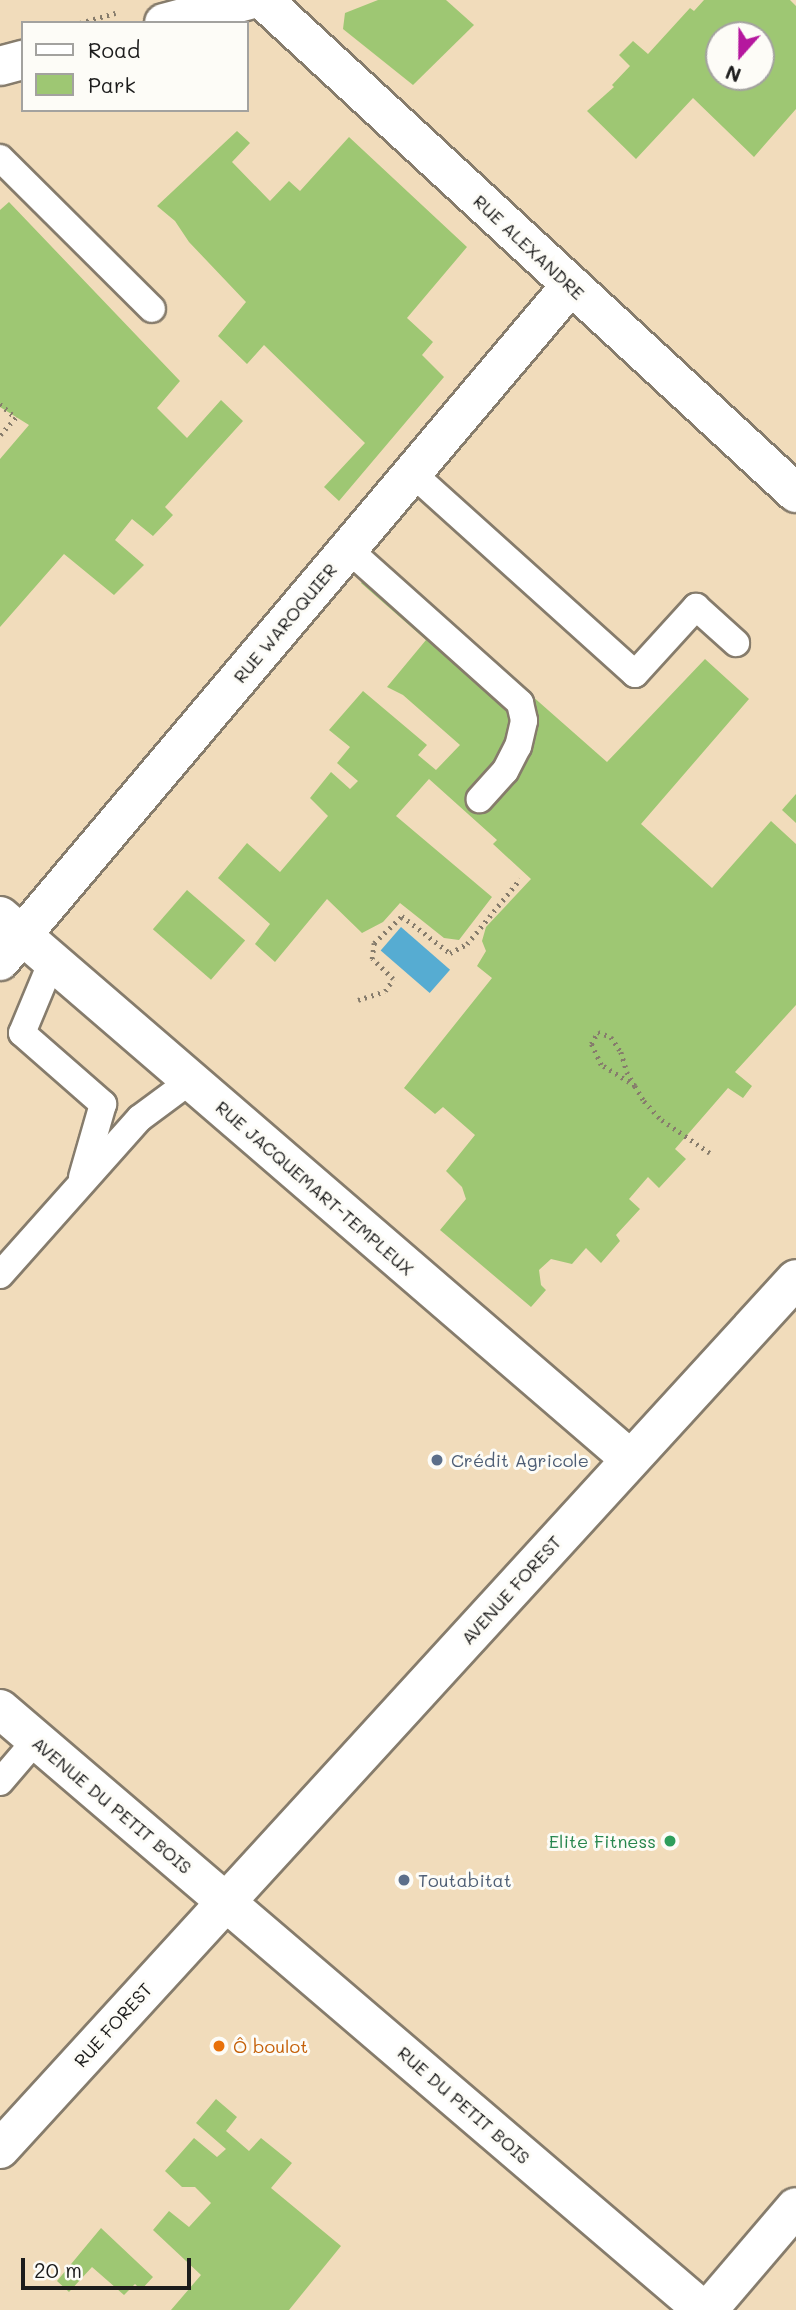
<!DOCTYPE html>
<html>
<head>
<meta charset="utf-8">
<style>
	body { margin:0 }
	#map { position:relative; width:796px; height:2310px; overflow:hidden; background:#f1dcbb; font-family:Mali,sans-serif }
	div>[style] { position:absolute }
	.green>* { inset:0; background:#9ec773; transform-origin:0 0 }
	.water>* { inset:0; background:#56acd2; transform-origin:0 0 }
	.path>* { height:4.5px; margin-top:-2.25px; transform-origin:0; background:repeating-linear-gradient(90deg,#867c6c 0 2px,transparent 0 7px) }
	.roads { filter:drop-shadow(2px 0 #867c6c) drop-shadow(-2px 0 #867c6c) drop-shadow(0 2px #867c6c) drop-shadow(0 -2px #867c6c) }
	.service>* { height:26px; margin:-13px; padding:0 13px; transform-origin:13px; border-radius:13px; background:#fff }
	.minor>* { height:38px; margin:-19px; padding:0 19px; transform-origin:19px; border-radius:19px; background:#fff }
	.secondary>* { height:38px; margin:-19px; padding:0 19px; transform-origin:19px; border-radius:19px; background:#fff }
	.dots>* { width:19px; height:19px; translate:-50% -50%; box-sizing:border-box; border:4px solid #fdfcf7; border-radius:50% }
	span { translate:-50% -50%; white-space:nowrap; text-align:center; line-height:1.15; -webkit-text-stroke:6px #fdfcf7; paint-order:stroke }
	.street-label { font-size:18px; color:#1c1c1c }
	.service-label { font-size:18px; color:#4e5e75 }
	.left { translate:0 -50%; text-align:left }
	.leisure-label { font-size:18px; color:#27864d }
	.right { translate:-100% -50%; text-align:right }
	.food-label { font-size:18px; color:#c56008 }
	.legend { position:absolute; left:21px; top:21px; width:228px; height:91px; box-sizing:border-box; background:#fdfcf7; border:2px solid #a3a29f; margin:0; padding:9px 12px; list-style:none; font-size:21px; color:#1c1c1c }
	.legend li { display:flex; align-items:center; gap:14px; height:35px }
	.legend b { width:35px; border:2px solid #a3a29f }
	.north { position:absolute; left:705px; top:21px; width:70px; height:70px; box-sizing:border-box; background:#fdfcf7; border:2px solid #a3a29f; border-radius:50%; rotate:201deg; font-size:19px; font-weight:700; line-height:28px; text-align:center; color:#1c1c1c }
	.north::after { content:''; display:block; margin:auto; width:24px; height:32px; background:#b5179e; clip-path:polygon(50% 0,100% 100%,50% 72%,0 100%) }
	.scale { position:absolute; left:21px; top:2258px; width:170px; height:32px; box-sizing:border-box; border:4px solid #1c1c1c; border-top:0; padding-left:9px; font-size:21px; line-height:24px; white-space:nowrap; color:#1c1c1c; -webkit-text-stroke:5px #fdfcf7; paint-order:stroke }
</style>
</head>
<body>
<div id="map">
	<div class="green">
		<i style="clip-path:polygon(378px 0,446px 0,474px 25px,413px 85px,343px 29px,345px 13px)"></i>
		<i style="clip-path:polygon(evenodd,704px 0,790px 0,796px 6px,796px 109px,754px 157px,693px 98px,636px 159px,587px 111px,614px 87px,612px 85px,630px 66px,619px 55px,633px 41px,648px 54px,690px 8px,694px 11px,704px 0,719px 35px,761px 35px,761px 77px,719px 77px,719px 35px)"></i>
		<i style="clip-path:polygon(237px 131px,250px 143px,232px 162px,270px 201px,289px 181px,300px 191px,349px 137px,467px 247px,407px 318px,433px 342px,422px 355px,444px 377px,339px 501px,324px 487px,365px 443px,264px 345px,247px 364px,218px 336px,246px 302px,189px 242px,175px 221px,157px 206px)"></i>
		<i style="clip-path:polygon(9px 202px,180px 381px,157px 408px,187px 438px,221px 400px,243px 421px,165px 507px,173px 515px,153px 536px,132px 519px,115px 540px,144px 565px,114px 595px,64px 554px,0 627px,0 459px,29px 425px,0 407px,0 210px)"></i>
		<i style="clip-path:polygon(380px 562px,607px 762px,705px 659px,749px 699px,641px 824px,712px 888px,771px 821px,796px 844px,796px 1005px,735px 1072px,752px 1086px,743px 1098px,728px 1088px,675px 1149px,686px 1159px,659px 1188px,648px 1177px,629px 1199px,640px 1209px,616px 1235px,620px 1241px,601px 1263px,586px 1248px,572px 1264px,551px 1259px,539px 1270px,541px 1285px,546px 1290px,531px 1307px,440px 1230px,466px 1199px,462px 1187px,446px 1171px,475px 1135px,443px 1107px,435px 1114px,404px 1088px,492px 978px,477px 966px,486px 951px,482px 941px,486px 927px,531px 879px,493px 844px,497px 840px,429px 779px,396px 816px,492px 897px,459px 940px,444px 938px,400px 903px,383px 922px,362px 933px,327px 899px,275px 962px,255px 944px,270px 924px,218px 878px,247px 843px,280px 872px,328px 816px,310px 798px,331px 772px,350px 789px,358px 781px,337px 763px,350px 747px,329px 730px,363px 691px,427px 745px,418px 755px,436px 770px,460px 745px,403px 695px,387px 687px,426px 640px,361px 583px)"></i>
		<i style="clip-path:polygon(796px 794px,796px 823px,782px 810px)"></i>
		<i style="left:187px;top:890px;width:77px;height:52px;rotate:41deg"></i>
		<i style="clip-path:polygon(216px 2099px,237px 2117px,226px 2131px,249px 2151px,261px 2138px,292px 2163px,271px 2188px,341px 2246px,289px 2310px,171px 2310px,201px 2275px,153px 2230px,169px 2211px,189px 2227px,211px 2203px,195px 2187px,182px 2187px,165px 2171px,194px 2138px,217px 2157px,226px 2149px,196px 2123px)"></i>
		<i style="clip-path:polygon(101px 2228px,153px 2277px,141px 2290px,135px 2284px,124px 2295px,92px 2267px,69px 2292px,57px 2281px)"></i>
	</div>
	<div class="water">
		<i style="left:401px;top:927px;width:65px;height:31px;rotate:41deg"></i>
	</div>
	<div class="path">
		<i style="left:80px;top:23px;width:37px;rotate:-16deg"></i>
		<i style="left:0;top:404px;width:21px;rotate:41deg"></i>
		<i style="left:16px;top:418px;width:24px;rotate:132deg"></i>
		<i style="left:358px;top:1000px;width:28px;rotate:-18deg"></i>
		<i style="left:385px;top:991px;width:14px;rotate:-56deg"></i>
		<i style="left:393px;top:979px;width:29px;rotate:-136deg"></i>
		<i style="left:372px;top:959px;width:16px;rotate:-83deg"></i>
		<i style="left:374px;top:943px;width:39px;rotate:-44deg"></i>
		<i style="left:402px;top:916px;width:61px;rotate:37.6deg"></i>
		<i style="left:450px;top:953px;width:19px;rotate:-28deg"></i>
		<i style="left:467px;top:944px;width:84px;rotate:-50.8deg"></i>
		<i style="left:635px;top:1086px;width:40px;rotate:-148deg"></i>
		<i style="left:601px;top:1065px;width:23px;rotate:-115deg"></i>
		<i style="left:591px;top:1044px;width:14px;rotate:-60deg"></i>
		<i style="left:598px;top:1032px;width:14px;rotate:21deg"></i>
		<i style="left:611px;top:1037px;width:18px;rotate:56deg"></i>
		<i style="left:621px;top:1052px;width:21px;rotate:73deg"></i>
		<i style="left:627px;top:1072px;width:16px;rotate:60deg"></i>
		<i style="left:635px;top:1086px;width:17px;rotate:59deg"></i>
		<i style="left:644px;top:1101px;width:26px;rotate:47deg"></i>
		<i style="left:662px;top:1120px;width:58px;rotate:34.5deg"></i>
	</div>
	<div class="roads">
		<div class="service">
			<i style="left:0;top:158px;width:214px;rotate:44.8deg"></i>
			<i style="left:412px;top:473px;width:300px;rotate:42deg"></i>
			<i style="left:635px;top:674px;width:91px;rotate:-47.7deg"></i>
			<i style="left:696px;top:607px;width:54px;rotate:42deg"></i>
			<i style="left:348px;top:549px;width:231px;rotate:41.8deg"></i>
			<i style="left:520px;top:703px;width:18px;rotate:77deg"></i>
			<i style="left:524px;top:721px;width:26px;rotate:103deg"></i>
			<i style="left:518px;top:746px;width:28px;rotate:117deg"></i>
			<i style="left:505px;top:771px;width:38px;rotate:132deg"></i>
			<i style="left:52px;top:961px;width:78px;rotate:112.6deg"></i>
			<i style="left:22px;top:1033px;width:108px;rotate:41.2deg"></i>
			<i style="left:103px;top:1104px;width:76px;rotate:106deg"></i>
			<i style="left:0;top:1275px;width:210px;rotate:-48.3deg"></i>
			<i style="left:140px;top:1118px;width:62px;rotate:-36.5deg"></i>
			<i style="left:0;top:1782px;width:55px;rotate:-49.4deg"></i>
		</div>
		<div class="minor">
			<i style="left:263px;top:0;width:726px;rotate:42.77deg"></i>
			<i style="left:164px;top:23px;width:88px;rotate:-15.1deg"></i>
			<i style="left:0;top:66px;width:24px;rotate:-15deg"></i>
			<i style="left:0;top:916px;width:832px;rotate:40.76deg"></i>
			<i style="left:0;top:961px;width:885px;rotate:-49.81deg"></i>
			<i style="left:0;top:1709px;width:925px;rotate:40.53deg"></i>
			<i style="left:708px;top:2310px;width:135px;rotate:-49.5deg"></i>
		</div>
		<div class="secondary">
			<i style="left:0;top:2149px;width:1179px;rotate:-47.54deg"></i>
		</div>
	</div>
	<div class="dots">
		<i style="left:437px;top:1460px;background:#5c6f8a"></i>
		<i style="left:670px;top:1841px;background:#2e9e5b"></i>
		<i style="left:404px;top:1880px;background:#5c6f8a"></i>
		<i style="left:219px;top:2046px;background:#e8710a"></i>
	</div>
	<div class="street-label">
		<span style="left:529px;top:247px;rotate:43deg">RUE ALEXANDRE</span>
		<span style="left:285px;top:623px;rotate:-50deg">RUE WAROQUIER</span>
		<span style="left:315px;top:1188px;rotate:41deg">RUE JACQUEMART-TEMPLEUX</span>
		<span style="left:511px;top:1590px;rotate:-48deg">AVENUE FOREST</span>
		<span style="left:112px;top:1805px;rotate:40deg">AVENUE DU PETIT BOIS</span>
		<span style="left:113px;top:2025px;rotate:-48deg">RUE FOREST</span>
		<span style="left:464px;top:2105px;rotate:41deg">RUE DU PETIT BOIS</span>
	</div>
	<div class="service-label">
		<span class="left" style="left:451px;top:1460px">Crédit Agricole</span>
		<span class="left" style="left:418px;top:1880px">Toutabitat</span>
	</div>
	<div class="leisure-label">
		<span class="right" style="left:656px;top:1841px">Elite Fitness</span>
	</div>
	<div class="food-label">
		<span class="left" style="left:233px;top:2046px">Ô boulot</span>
	</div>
	<ul class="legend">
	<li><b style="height:9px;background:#fff"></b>Road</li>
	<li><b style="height:19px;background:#9ec773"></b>Park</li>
	</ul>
	<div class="north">N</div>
	<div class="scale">20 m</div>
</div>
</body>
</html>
